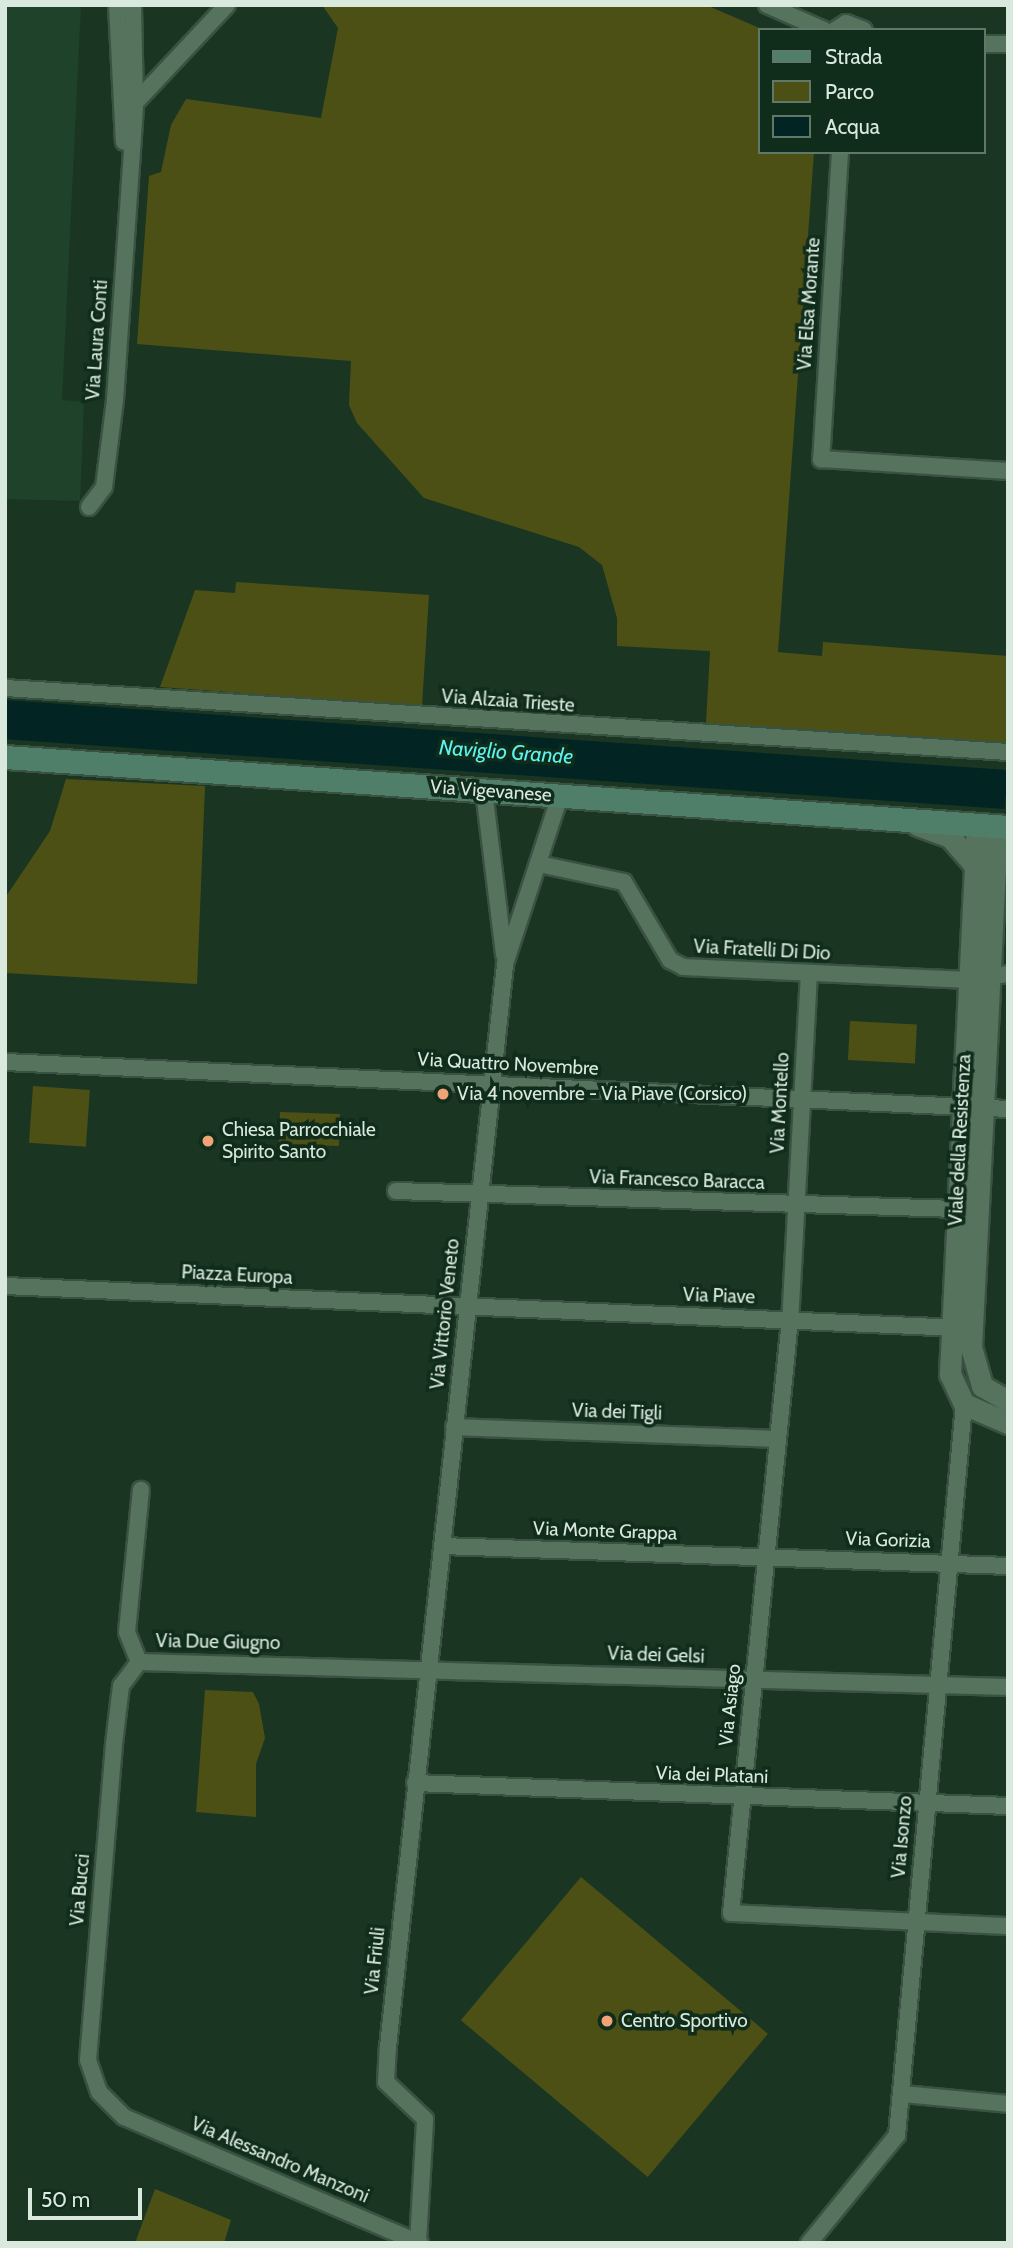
<!DOCTYPE html>
<html>
<head>
<meta charset="utf-8">
<style>
	body { margin:0 }
	#map { position:relative; width:1013px; height:2248px; overflow:hidden; background:#1a3623; font-family:Cabin,sans-serif }
	div>[style] { position:absolute }
	.built>* { inset:0; background:#1f422a }
	.green>* { inset:0; background:#4d5015; transform-origin:0 0 }
	.water>* { inset:0; background:#022423; transform-origin:0 0 }
	.roads { filter:drop-shadow(2px 0 #3a5242) drop-shadow(-2px 0 #3a5242) drop-shadow(0 2px #3a5242) drop-shadow(0 -2px #3a5242) }
	.minor>* { height:16px; margin:-8px; padding:0 8px; transform-origin:8px; border-radius:8px; background:#56735e }
	.tertiary>* { height:21px; margin:-10.5px; padding:0 10.5px; transform-origin:10.5px; border-radius:10.5px; background:#56735e }
	.secondary>* { height:23px; margin:-11.5px; padding:0 11.5px; transform-origin:11.5px; border-radius:11.5px; background:#4f7f69 }
	.dots>* { width:19px; height:19px; translate:-50% -50%; box-sizing:border-box; border:4px solid #102c1a; border-radius:50% }
	span { translate:-50% -50%; white-space:nowrap; text-align:center; line-height:1.15; -webkit-text-stroke:7px #102c1a; paint-order:stroke }
	.street-label { font-size:19px; color:#d9e9dd }
	.poi-label { font-size:19px; color:#d9e9dd }
	.left { translate:0 -50%; text-align:left }
	.water-label { font-size:21px; color:#5df3f0; font-style:italic }
	.frame { position:absolute; inset:0; border:7px solid #d9e9dd; pointer-events:none }
	.legend { position:absolute; left:758px; top:28px; width:228px; height:126px; box-sizing:border-box; background:#102c1a; border:2px solid #607868; margin:0; padding:9px 12px; list-style:none; font-size:21px; color:#d9e9dd }
	.legend li { display:flex; align-items:center; gap:14px; height:35px }
	.legend b { width:35px; border:2px solid #607868 }
	.scale { position:absolute; left:28px; top:2188px; width:114px; height:32px; box-sizing:border-box; border:4px solid #d9e9dd; border-top:0; padding-left:9px; font-size:21px; line-height:24px; white-space:nowrap; color:#d9e9dd; -webkit-text-stroke:5px #102c1a; paint-order:stroke }
</style>
</head>
<body>
<div id="map">
	<div class="built">
		<i style="clip-path:polygon(5px 5px,81px 5px,62px 400px,84px 402px,80px 501px,5px 499px)"></i>
	</div>
	<div class="green">
		<i style="clip-path:polygon(322px 5px,706px 5px,764px 30px,759px 152px,814px 152px,778px 652px,822px 656px,823px 642px,1008px 656px,1008px 743px,706px 723px,710px 651px,617px 646px,617px 618px,602px 565px,579px 547px,424px 498px,357px 423px,349px 405px,351px 361px,137px 344px,149px 176px,161px 172px,171px 125px,186px 99px,321px 118px,338px 28px)"></i>
		<i style="clip-path:polygon(236px 582px,429px 595px,422px 706px,160px 687px,195px 590px,235px 593px)"></i>
		<i style="clip-path:polygon(66px 779px,205px 786px,197px 984px,5px 973px,5px 898px,50px 831px)"></i>
		<i style="left:850px;top:1021px;width:67px;height:39px;rotate:3deg"></i>
		<i style="left:33px;top:1086px;width:57px;height:57px;rotate:4deg"></i>
		<i style="left:280px;top:1112px;width:60px;height:32px;rotate:2deg"></i>
		<i style="clip-path:polygon(205px 1690px,253px 1692px,259px 1704px,265px 1738px,256px 1764px,256px 1817px,196px 1812px)"></i>
		<i style="left:581px;top:1877px;width:244px;height:187px;rotate:40deg"></i>
		<i style="clip-path:polygon(155px 2189px,231px 2220px,224px 2243px,135px 2243px)"></i>
	</div>
	<div class="water">
		<i style="left:5px;top:700px;width:1005px;height:39px;rotate:4deg"></i>
	</div>
	<div class="roads">
		<div class="minor">
			<i style="left:117px;top:5px;width:137px;rotate:87.1deg"></i>
			<i style="left:767px;top:5px;width:62px;rotate:23.7deg"></i>
			<i style="left:835px;top:30px;width:13px;rotate:-32deg"></i>
			<i style="left:846px;top:23px;width:19px;rotate:21deg"></i>
			<i style="left:983px;top:44px;width:25px"></i>
			<i style="left:135px;top:103px;width:134px;rotate:-46.8deg"></i>
			<i style="left:840px;top:152px;width:308px;rotate:93.5deg"></i>
			<i style="left:821px;top:459px;width:187px;rotate:3.7deg"></i>
			<i style="left:89px;top:507px;width:25px;rotate:-53deg"></i>
			<i style="left:104px;top:487px;width:88px;rotate:-82.8deg"></i>
			<i style="left:115px;top:400px;width:298px;rotate:-86.1deg"></i>
			<i style="left:135px;top:103px;width:98px;rotate:-91.2deg"></i>
			<i style="left:5px;top:688px;width:1005px;rotate:3.65deg"></i>
			<i style="left:484px;top:791px;width:165px;rotate:83deg"></i>
			<i style="left:539px;top:864px;width:87px;rotate:12deg"></i>
			<i style="left:624px;top:882px;width:91px;rotate:59.5deg"></i>
			<i style="left:670px;top:960px;width:15px;rotate:28deg"></i>
			<i style="left:683px;top:967px;width:286px;rotate:2.6deg"></i>
			<i style="left:969px;top:980px;width:39px;rotate:-9deg"></i>
			<i style="left:809px;top:973px;width:347px;rotate:93.1deg"></i>
			<i style="left:790px;top:1319px;width:597px;rotate:95.67deg"></i>
			<i style="left:731px;top:1913px;width:277px;rotate:2.7deg"></i>
			<i style="left:5px;top:1062px;width:1004px;rotate:2.68deg"></i>
			<i style="left:396px;top:1191px;width:561px;rotate:1.84deg"></i>
			<i style="left:5px;top:1286px;width:957px;rotate:2.52deg"></i>
			<i style="left:454px;top:1427px;width:324px;rotate:2.1deg"></i>
			<i style="left:442px;top:1546px;width:566px;rotate:2.02deg"></i>
			<i style="left:139px;top:1662px;width:869px;rotate:1.65deg"></i>
			<i style="left:139px;top:1662px;width:30px;rotate:127deg"></i>
			<i style="left:121px;top:1686px;width:58px;rotate:96.9deg"></i>
			<i style="left:114px;top:1744px;width:317px;rotate:94.7deg"></i>
			<i style="left:88px;top:2060px;width:34px;rotate:71deg"></i>
			<i style="left:99px;top:2092px;width:35px;rotate:45deg"></i>
			<i style="left:124px;top:2117px;width:322px;rotate:23.1deg"></i>
			<i style="left:139px;top:1662px;width:32px;rotate:-112deg"></i>
			<i style="left:127px;top:1632px;width:143px;rotate:-84.4deg"></i>
			<i style="left:415px;top:1783px;width:593px;rotate:2.22deg"></i>
			<i style="left:903px;top:2094px;width:105px;rotate:5.4deg"></i>
			<i style="left:418px;top:2242px;width:123px;rotate:-86.7deg"></i>
			<i style="left:425px;top:2119px;width:54px;rotate:-136.5deg"></i>
			<i style="left:386px;top:2082px;width:35px;rotate:-87deg"></i>
			<i style="left:388px;top:2047px;width:1089px;rotate:-83.83deg"></i>
			<i style="left:505px;top:964px;width:177px;rotate:-71.9deg"></i>
			<i style="left:809px;top:2243px;width:139px;rotate:-50.8deg"></i>
			<i style="left:897px;top:2135px;width:734px;rotate:-84.76deg"></i>
		</div>
		<div class="tertiary">
			<i style="left:917px;top:825px;width:35px;rotate:20deg"></i>
			<i style="left:950px;top:837px;width:38px;rotate:49deg"></i>
			<i style="left:977px;top:825px;width:550px;rotate:92.82deg"></i>
			<i style="left:950px;top:1374px;width:33px;rotate:65deg"></i>
			<i style="left:964px;top:1404px;width:48px;rotate:23.4deg"></i>
			<i style="left:997px;top:827px;width:521px;rotate:92.86deg"></i>
			<i style="left:971px;top:1347px;width:41px;rotate:74.2deg"></i>
			<i style="left:982px;top:1386px;width:30px;rotate:30deg"></i>
		</div>
		<div class="secondary">
			<i style="left:5px;top:757px;width:1005px;rotate:3.99deg"></i>
		</div>
	</div>
	<div class="dots">
		<i style="left:443px;top:1094px;background:#efa376"></i>
		<i style="left:208px;top:1141px;background:#efa376"></i>
		<i style="left:607px;top:2021px;background:#efa376"></i>
	</div>
	<div class="street-label">
		<span style="left:809px;top:304px;rotate:-86deg">Via Elsa Morante</span>
		<span style="left:97px;top:340px;rotate:-86deg">Via Laura Conti</span>
		<span style="left:508px;top:701px;rotate:4deg">Via Alzaia Trieste</span>
		<span style="left:491px;top:791px;rotate:4deg">Via Vigevanese</span>
		<span style="left:762px;top:950px;rotate:3deg">Via Fratelli Di Dio</span>
		<span style="left:508px;top:1064px;rotate:3deg">Via Quattro Novembre</span>
		<span style="left:780px;top:1103px;rotate:-87deg">Via Montello</span>
		<span style="left:960px;top:1140px;rotate:-87deg">Viale della Resistenza</span>
		<span style="left:677px;top:1180px;rotate:2deg">Via Francesco Baracca</span>
		<span style="left:237px;top:1275px;rotate:3deg">Piazza Europa</span>
		<span style="left:719px;top:1296px;rotate:2deg">Via Piave</span>
		<span style="left:445px;top:1314px;rotate:-84deg">Via Vittorio Veneto</span>
		<span style="left:617px;top:1412px;rotate:2deg">Via dei Tigli</span>
		<span style="left:605px;top:1531px;rotate:2deg">Via Monte Grappa</span>
		<span style="left:888px;top:1540px;rotate:2deg">Via Gorizia</span>
		<span style="left:218px;top:1642px;rotate:1deg">Via Due Giugno</span>
		<span style="left:656px;top:1655px;rotate:2deg">Via dei Gelsi</span>
		<span style="left:730px;top:1705px;rotate:-84deg">Via Asiago</span>
		<span style="left:712px;top:1775px;rotate:2deg">Via dei Platani</span>
		<span style="left:902px;top:1837px;rotate:-85deg">Via Isonzo</span>
		<span style="left:80px;top:1890px;rotate:-85deg">Via Bucci</span>
		<span style="left:375px;top:1961px;rotate:-84deg">Via Friuli</span>
		<span style="left:280px;top:2160px;rotate:23deg">Via Alessandro Manzoni</span>
	</div>
	<div class="poi-label">
		<span class="left" style="left:457px;top:1094px">Via 4 novembre - Via Piave (Corsico)</span>
		<span class="left" style="left:222px;top:1141px">Chiesa Parrocchiale<br>Spirito Santo</span>
		<span class="left" style="left:621px;top:2021px">Centro Sportivo</span>
	</div>
	<div class="water-label">
		<span style="left:506px;top:752px;rotate:4deg">Naviglio Grande</span>
	</div>
	<div class="frame"></div>
	<ul class="legend">
	<li><b style="height:9px;background:#4f7f69"></b>Strada</li>
	<li><b style="height:19px;background:#4d5015"></b>Parco</li>
	<li><b style="height:19px;background:#022423"></b>Acqua</li>
	</ul>
	<div class="scale">50 m</div>
</div>
</body>
</html>
